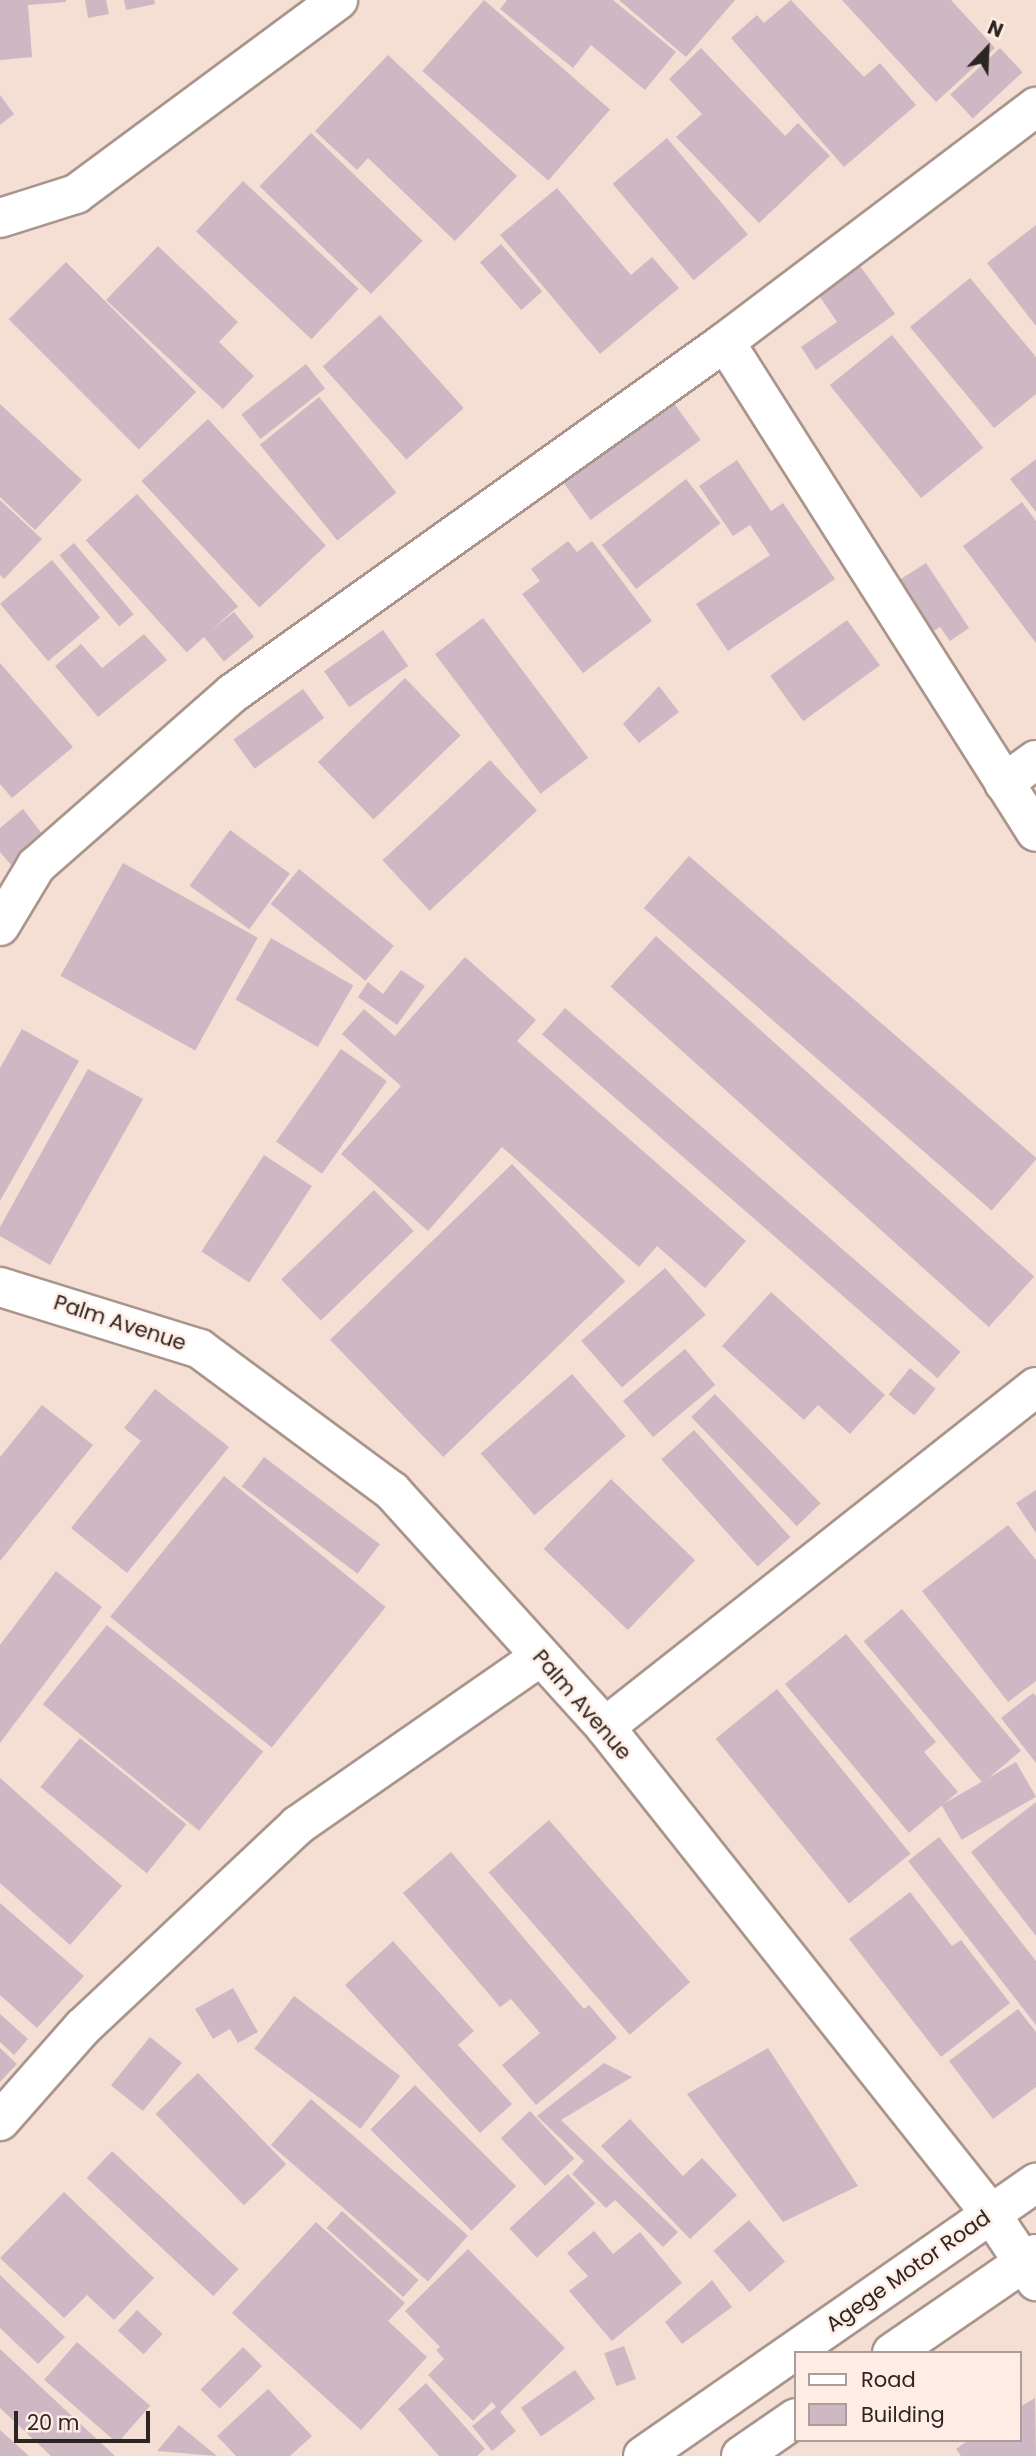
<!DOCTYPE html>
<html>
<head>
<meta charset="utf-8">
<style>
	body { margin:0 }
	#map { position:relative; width:1036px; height:2456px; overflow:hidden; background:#f5dfd4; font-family:Poppins,sans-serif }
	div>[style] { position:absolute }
	.building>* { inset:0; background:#cdb8c3; transform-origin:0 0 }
	.roads { filter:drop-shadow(2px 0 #a9958b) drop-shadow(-2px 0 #a9958b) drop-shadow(0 2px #a9958b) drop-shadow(0 -2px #a9958b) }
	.minor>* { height:38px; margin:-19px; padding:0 19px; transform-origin:19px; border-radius:19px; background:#fff }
	.highway>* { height:38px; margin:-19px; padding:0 19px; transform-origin:19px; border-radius:19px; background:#fff }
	span { translate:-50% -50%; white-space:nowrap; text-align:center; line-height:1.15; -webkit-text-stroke:5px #ffede5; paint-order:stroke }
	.street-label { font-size:21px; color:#2d2521 }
	.legend { position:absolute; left:794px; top:2351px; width:228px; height:91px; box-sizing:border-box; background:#ffede5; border:2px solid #ab9d97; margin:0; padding:9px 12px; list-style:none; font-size:21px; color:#2d2521 }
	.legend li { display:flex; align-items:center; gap:14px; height:35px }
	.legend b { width:35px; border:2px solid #ab9d97 }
	.north { position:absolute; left:952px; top:14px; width:70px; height:70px; -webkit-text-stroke:5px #ffede5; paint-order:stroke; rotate:23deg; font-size:19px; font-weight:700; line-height:28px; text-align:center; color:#2d2521 }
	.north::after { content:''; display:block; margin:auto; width:24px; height:32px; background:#2d2521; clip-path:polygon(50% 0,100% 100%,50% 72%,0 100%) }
	.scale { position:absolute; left:14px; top:2411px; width:136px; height:32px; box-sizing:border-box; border:4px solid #2d2521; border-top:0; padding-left:9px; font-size:21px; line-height:24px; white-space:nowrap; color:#2d2521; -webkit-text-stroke:5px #ffede5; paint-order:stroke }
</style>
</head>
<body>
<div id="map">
	<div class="building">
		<i style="clip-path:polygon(0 0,66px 0,66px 2px,28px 5px,32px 57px,0 60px)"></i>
		<i style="clip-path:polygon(85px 0,106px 0,109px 14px,88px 18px)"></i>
		<i style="clip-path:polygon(124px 0,154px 0,155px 4px,126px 10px)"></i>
		<i style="left:484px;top:0;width:167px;height:94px;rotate:41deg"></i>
		<i style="clip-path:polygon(507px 0,613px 0,676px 52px,645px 90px,591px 45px,573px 68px,500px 9px)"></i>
		<i style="clip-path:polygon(619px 0,735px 0,686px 57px)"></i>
		<i style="clip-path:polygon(791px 0,864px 77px,880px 63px,916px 105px,844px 167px,731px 38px,757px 15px,764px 23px)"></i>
		<i style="clip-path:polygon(842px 0,951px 0,995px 48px,936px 102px)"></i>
		<i style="clip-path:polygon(701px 48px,785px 136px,798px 123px,830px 156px,759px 223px,676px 137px,702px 114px,669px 79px)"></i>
		<i style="left:1000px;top:48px;width:33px;height:68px;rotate:47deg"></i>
		<i style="clip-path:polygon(388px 55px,517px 176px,455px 241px,368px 158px,357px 170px,315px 131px)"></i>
		<i style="clip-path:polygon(0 95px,14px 114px,0 125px)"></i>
		<i style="left:311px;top:133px;width:155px;height:74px;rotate:44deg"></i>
		<i style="left:667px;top:138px;width:126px;height:71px;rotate:50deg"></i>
		<i style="left:243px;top:181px;width:158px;height:69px;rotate:43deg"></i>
		<i style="clip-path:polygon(557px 188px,631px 275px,652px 257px,679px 288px,600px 354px,500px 235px)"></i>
		<i style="clip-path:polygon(1036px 225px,1036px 326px,987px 263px)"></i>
		<i style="left:501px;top:244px;width:63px;height:28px;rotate:49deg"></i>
		<i style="clip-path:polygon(158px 246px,238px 322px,219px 342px,254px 376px,223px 409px,106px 300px)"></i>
		<i style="left:66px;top:262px;width:184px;height:81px;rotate:45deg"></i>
		<i style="clip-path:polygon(860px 266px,895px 314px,816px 370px,801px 347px,837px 322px,818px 294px)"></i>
		<i style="clip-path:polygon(970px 278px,1036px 357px,1036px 394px,994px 428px,910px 327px)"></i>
		<i style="left:380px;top:315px;width:125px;height:77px;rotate:48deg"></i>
		<i style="left:892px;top:335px;width:145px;height:80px;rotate:51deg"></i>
		<i style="left:306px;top:364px;width:31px;height:82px;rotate:52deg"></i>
		<i style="left:319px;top:397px;width:123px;height:76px;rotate:51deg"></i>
		<i style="left:673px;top:402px;width:47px;height:136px;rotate:54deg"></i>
		<i style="clip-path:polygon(0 404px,82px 480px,35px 530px,0 497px)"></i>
		<i style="left:208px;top:419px;width:173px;height:91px;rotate:47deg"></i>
		<i style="clip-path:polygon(1036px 459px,1036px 512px,1010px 479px)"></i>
		<i style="clip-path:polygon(737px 460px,771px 511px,783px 503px,835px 579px,728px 651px,696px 604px,770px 555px,750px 525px,733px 536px,699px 486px)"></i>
		<i style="left:686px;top:479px;width:56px;height:107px;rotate:52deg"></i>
		<i style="left:137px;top:494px;width:151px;height:69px;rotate:48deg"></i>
		<i style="clip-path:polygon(0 500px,42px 539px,4px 579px,0 575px)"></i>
		<i style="clip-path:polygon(1022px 502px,1036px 521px,1036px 643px,963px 546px)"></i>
		<i style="clip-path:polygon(568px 541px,577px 552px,592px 541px,652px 621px,583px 673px,522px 594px,540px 581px,531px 569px)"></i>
		<i style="left:74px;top:543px;width:93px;height:19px;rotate:50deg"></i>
		<i style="left:52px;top:560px;width:75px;height:68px;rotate:50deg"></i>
		<i style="clip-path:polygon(926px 563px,969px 628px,950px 641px,940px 627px,927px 635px,893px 584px)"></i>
		<i style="left:234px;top:612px;width:32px;height:39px;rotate:51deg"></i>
		<i style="left:483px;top:618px;width:175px;height:60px;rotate:53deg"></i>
		<i style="left:847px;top:620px;width:56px;height:95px;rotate:54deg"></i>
		<i style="left:383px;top:630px;width:44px;height:72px;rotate:55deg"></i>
		<i style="clip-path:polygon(144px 634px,167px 660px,98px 717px,55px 666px,81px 644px,102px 668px)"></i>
		<i style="clip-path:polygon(0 663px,73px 747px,12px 798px,0 784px)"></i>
		<i style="left:405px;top:678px;width:80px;height:121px;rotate:46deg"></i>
		<i style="clip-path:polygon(659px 686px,679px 712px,639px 743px,623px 724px)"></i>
		<i style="left:303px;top:689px;width:36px;height:86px;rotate:54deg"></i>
		<i style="left:490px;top:760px;width:69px;height:147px;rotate:47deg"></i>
		<i style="clip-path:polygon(23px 809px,46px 839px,12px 866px,0 852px,0 828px)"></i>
		<i style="left:230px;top:830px;width:74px;height:69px;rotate:36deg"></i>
		<i style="left:689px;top:856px;width:461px;height:69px;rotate:41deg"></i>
		<i style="left:123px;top:863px;width:154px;height:129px;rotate:29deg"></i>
		<i style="left:299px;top:869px;width:122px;height:45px;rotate:39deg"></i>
		<i style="left:656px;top:936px;width:509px;height:68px;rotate:42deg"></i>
		<i style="left:271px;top:938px;width:95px;height:71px;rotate:30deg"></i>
		<i style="clip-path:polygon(465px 957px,536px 1020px,517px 1041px,746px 1241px,705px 1288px,657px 1246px,639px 1267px,502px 1147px,428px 1231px,341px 1154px,401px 1086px,342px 1034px,364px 1009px,395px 1036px)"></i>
		<i style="clip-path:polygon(401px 970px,425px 986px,397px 1025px,358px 997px,368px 982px,383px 994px)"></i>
		<i style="left:565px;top:1008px;width:524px;height:35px;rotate:41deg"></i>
		<i style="clip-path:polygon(22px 1029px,79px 1061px,0 1201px,0 1068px)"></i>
		<i style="left:341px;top:1049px;width:56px;height:113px;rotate:35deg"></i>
		<i style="clip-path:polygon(88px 1069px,143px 1099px,50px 1265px,0 1236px,0 1227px)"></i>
		<i style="left:264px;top:1155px;width:57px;height:115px;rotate:33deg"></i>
		<i style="left:512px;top:1164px;width:163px;height:253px;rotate:46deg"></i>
		<i style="left:374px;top:1190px;width:57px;height:129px;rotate:46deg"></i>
		<i style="left:665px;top:1268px;width:62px;height:111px;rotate:49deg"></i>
		<i style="clip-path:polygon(771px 1292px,885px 1395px,850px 1434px,818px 1405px,804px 1420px,722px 1346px)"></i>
		<i style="left:685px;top:1349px;width:47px;height:81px;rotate:50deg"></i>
		<i style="left:910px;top:1368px;width:33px;height:34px;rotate:39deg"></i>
		<i style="left:572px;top:1374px;width:82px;height:121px;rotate:49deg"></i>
		<i style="clip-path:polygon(155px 1389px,229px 1447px,127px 1573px,71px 1528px,141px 1441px,124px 1428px)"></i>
		<i style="left:715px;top:1394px;width:152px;height:33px;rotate:46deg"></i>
		<i style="clip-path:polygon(42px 1405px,93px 1445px,0 1561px,0 1457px)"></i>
		<i style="left:694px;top:1430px;width:144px;height:44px;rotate:48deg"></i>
		<i style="left:264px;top:1457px;width:145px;height:37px;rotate:37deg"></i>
		<i style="left:224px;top:1476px;width:208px;height:181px;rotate:39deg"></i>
		<i style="left:611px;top:1479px;width:117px;height:97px;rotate:44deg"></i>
		<i style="clip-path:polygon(1036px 1490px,1036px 1533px,1016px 1503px)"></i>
		<i style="clip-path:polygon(1008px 1525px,1036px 1560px,1036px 1681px,1008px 1702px,922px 1591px)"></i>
		<i style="clip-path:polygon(56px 1571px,102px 1607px,0 1743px,0 1645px)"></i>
		<i style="left:902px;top:1609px;width:185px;height:50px;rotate:50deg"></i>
		<i style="left:107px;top:1625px;width:201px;height:102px;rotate:39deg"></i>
		<i style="clip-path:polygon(846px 1634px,936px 1742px,924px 1752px,958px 1792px,909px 1833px,785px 1684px)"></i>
		<i style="left:777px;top:1689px;width:212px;height:79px;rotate:51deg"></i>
		<i style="clip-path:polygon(1033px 1693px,1036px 1696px,1036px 1763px,1001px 1718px)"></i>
		<i style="left:80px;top:1738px;width:137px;height:63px;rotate:39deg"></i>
		<i style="left:1016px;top:1762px;width:40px;height:86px;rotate:60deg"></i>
		<i style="clip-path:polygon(0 1778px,122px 1886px,70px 1945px,0 1883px)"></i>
		<i style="clip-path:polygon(1036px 1802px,1036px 1936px,971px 1852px)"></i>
		<i style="left:549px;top:1820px;width:215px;height:80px;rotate:49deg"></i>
		<i style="clip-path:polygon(939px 1837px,1036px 1961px,1036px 2025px,908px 1861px)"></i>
		<i style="clip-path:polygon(451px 1852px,584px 2009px,589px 2005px,617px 2038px,536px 2105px,502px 2065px,540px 2033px,511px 1999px,500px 2007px,403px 1893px)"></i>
		<i style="clip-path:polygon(910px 1892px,952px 1946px,961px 1940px,1010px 2003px,941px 2057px,849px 1939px)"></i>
		<i style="clip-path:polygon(0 1903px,84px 1976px,37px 2028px,0 1995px)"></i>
		<i style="clip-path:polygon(393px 1941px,474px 2031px,458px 2045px,512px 2104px,480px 2133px,345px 1985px)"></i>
		<i style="clip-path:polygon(233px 1988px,258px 2032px,238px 2043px,230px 2029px,213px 2039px,195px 2009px)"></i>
		<i style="left:294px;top:1996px;width:133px;height:66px;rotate:37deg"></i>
		<i style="clip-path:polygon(1018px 2009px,1036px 2032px,1036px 2087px,993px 2119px,949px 2061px)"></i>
		<i style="clip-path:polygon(0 2014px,28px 2039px,14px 2055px,0 2042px)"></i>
		<i style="left:150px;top:2037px;width:41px;height:62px;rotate:39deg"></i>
		<i style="clip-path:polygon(0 2048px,17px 2064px,0 2082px)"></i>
		<i style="clip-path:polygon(768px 2048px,858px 2186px,783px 2222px,687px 2094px)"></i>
		<i style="clip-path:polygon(604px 2063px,632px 2077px,561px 2120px,678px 2232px,663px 2247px,615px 2200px,606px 2208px,572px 2174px,584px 2161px,537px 2116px)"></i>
		<i style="left:198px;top:2073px;width:127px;height:59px;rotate:46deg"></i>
		<i style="left:415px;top:2085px;width:143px;height:63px;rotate:45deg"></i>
		<i style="left:311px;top:2099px;width:208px;height:61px;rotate:41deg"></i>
		<i style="left:530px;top:2111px;width:65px;height:40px;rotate:47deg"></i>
		<i style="clip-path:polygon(630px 2119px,683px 2176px,702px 2158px,737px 2195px,690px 2239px,601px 2146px)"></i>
		<i style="left:112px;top:2151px;width:173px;height:37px;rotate:43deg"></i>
		<i style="left:568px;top:2174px;width:40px;height:80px;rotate:47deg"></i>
		<i style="clip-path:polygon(64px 2192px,154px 2278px,114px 2320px,87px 2295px,64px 2318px,0 2258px)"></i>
		<i style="left:342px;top:2211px;width:103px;height:23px;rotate:42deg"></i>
		<i style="left:749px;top:2220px;width:55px;height:47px;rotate:49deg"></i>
		<i style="clip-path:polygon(316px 2222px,405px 2303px,388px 2321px,427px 2357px,361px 2430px,232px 2313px)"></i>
		<i style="clip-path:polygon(594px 2231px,613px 2254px,640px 2232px,682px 2283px,612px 2341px,569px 2291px,588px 2276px,567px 2253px)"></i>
		<i style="clip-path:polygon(468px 2249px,565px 2348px,500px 2412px,516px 2431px,492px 2451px,472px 2426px,496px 2407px,492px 2402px,473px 2421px,428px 2375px,444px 2359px,436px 2350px,440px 2347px,405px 2311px)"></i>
		<i style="clip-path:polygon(0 2275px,65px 2337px,38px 2364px,0 2328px)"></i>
		<i style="clip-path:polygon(712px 2280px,732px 2307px,682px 2344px,665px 2322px)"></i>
		<i style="left:137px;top:2310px;width:35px;height:28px;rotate:43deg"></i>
		<i style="left:77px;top:2342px;width:97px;height:50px;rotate:41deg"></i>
		<i style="left:624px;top:2346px;width:35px;height:21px;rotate:70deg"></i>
		<i style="left:243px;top:2347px;width:27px;height:60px;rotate:45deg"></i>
		<i style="clip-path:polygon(0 2349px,115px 2456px,51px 2456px,0 2408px)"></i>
		<i style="left:575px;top:2370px;width:35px;height:66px;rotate:55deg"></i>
		<i style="clip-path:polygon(426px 2383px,485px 2449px,477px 2456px,439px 2456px,398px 2409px)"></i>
		<i style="clip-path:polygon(268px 2389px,312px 2436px,290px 2456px,236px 2456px,217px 2436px)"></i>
		<i style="clip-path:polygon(1035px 2398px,1036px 2456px,961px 2456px,956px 2449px,969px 2440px,1020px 2440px,1020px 2407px)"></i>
		<i style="clip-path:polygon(179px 2425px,217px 2456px,157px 2451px)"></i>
		<i style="clip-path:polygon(0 2430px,29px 2456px,0 2456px)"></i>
	</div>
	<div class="roads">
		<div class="minor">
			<i style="left:0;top:218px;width:80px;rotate:-17.5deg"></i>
			<i style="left:76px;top:194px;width:326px;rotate:-36.5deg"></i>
			<i style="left:725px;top:342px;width:580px;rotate:57.6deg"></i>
			<i style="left:1004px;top:783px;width:39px;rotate:-36deg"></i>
			<i style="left:0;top:926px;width:70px;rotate:-59deg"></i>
			<i style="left:36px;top:866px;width:262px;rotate:-41.3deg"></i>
			<i style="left:233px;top:693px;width:604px;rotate:-35.5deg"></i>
			<i style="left:725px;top:342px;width:390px;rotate:-37.1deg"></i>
			<i style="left:0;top:1287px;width:209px;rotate:17.2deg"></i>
			<i style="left:200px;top:1349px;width:239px;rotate:36.5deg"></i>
			<i style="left:392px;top:1491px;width:318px;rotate:47.9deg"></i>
			<i style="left:605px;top:1727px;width:621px;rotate:51.6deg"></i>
			<i style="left:991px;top:2214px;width:81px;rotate:56.1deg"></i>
			<i style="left:605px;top:1727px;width:549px;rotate:-38.27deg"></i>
			<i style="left:0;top:2121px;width:125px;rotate:-48.6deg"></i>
			<i style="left:83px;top:2027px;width:295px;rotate:-43.2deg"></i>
			<i style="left:298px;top:1825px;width:295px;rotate:-34.8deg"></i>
		</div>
		<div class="highway">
			<i style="left:892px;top:2353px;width:175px;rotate:-34.5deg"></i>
			<i style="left:643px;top:2456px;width:479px;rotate:-34.8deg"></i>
			<i style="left:741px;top:2456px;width:67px;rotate:-34.6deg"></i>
		</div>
	</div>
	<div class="street-label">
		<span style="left:120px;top:1323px;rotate:18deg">Palm Avenue</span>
		<span style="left:582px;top:1705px;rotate:49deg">Palm Avenue</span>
		<span style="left:908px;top:2271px;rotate:-35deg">Agege Motor Road</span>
	</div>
	<ul class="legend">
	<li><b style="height:9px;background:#fff"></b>Road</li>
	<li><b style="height:19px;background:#cdb8c3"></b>Building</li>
	</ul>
	<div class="north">N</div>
	<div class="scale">20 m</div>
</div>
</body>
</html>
